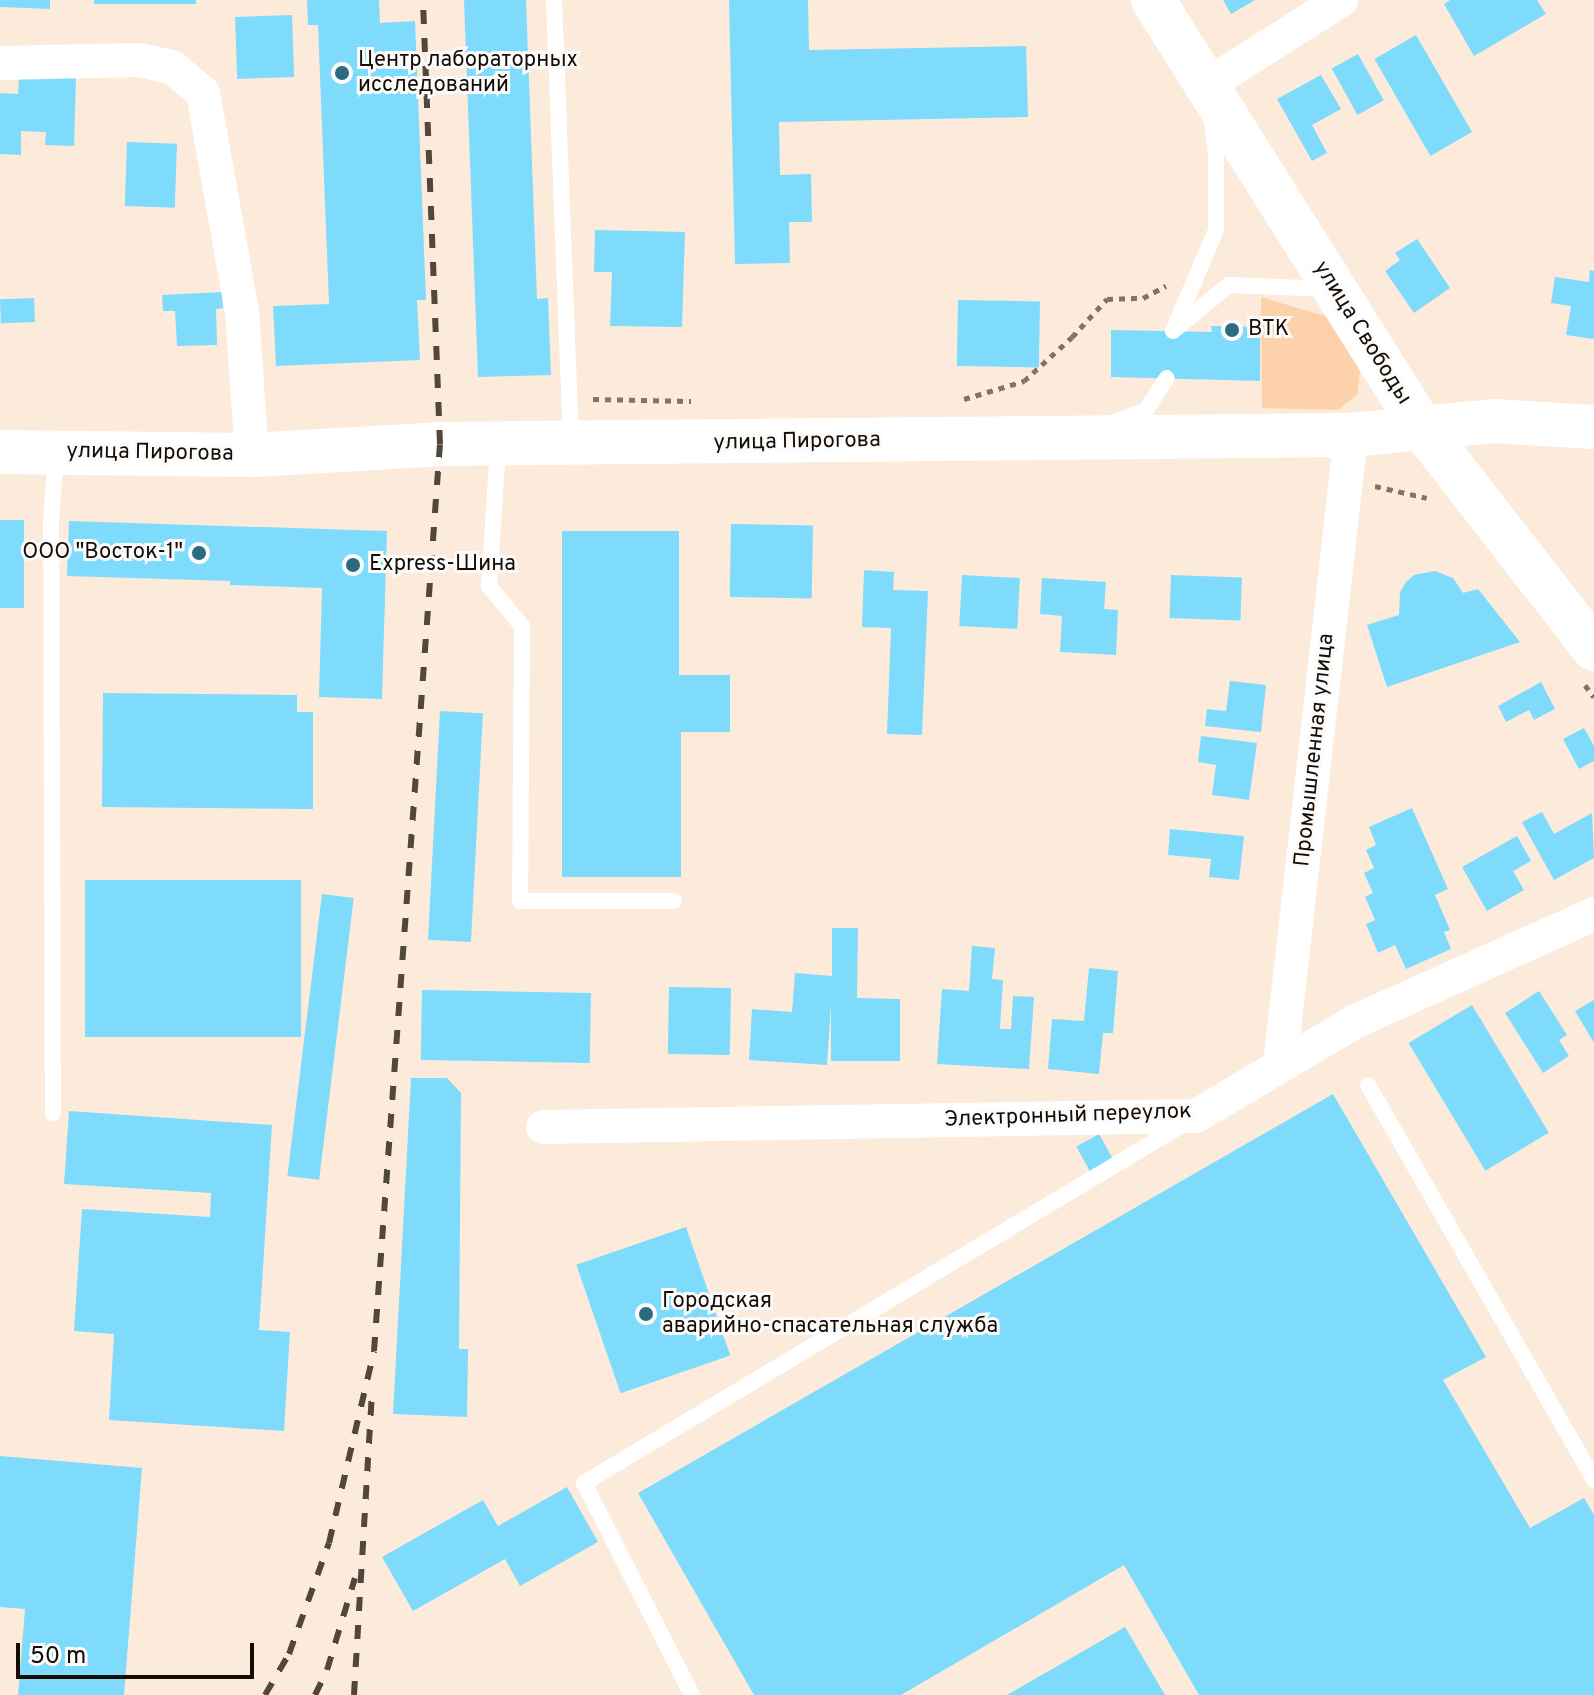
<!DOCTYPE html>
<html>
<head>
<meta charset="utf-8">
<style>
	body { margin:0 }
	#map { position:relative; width:1594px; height:1695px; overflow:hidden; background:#fcebdb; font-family:Overpass,sans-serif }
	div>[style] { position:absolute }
	.green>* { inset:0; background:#fdd2aa }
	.building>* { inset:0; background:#7fdbfc; transform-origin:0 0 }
	.path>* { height:5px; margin-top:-2.5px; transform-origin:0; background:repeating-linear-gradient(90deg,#807367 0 6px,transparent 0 12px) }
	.lane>* { height:16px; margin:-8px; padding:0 8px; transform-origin:8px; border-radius:8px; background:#fff }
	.street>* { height:34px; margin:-17px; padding:0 17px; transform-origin:17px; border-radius:17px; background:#fff }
	.secondary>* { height:44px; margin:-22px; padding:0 22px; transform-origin:22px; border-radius:22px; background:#fff }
	.rail>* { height:6px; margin-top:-3px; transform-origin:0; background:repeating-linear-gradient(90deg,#52473d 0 14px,transparent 0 28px) }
	.dots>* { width:22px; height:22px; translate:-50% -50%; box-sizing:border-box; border:4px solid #fbfbfb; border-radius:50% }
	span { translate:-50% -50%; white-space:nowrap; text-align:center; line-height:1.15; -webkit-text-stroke:6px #fbfbfb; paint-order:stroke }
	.poi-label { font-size:22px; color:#150c04 }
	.left { translate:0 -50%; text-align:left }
	.right { translate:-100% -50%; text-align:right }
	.street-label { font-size:22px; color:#150c04 }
	.scale { position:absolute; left:16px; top:1643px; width:238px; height:36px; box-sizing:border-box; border:4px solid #150c04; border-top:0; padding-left:10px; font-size:24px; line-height:28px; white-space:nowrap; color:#150c04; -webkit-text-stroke:6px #fbfbfb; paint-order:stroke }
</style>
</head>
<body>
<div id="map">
	<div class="green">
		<i style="clip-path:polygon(1261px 297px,1328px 317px,1360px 371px,1357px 395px,1338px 410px,1262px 408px)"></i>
	</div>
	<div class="building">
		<i style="clip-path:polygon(0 0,50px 0,50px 9px,0 7px)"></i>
		<i style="left:94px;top:0;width:102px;height:4px"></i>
		<i style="clip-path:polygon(307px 0,379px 0,380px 23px,415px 21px,426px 300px,417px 300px,420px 360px,276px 366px,273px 306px,329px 304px,318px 25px,308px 25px)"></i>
		<i style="clip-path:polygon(464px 0,526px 0,537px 299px,548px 298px,551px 375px,478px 377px)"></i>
		<i style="clip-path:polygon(729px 0,808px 0,809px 50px,1026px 46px,1028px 117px,779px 122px,780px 175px,811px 174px,812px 222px,789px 222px,790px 263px,735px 264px)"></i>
		<i style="clip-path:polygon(1223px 0,1255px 0,1231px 14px)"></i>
		<i style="clip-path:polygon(1450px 0,1537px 0,1546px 14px,1474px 56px,1444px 4px)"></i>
		<i style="left:292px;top:15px;width:62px;height:57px;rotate:88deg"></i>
		<i style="left:1416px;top:35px;width:112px;height:48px;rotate:60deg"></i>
		<i style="left:1358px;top:54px;width:53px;height:30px;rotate:61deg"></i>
		<i style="clip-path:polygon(1321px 75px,1341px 109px,1312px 125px,1327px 153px,1312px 161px,1277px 99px)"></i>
		<i style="clip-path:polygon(19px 76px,76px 78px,74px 146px,45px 145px,46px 132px,21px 131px,21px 155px,0 154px,0 93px,18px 94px)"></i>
		<i style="left:127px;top:142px;width:50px;height:64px;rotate:2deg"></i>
		<i style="clip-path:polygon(595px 230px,685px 232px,682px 327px,610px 326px,612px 272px,594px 272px)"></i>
		<i style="clip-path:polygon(1417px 239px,1450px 288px,1414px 313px,1385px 271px,1400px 260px,1395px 253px)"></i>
		<i style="clip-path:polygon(1590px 270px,1594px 271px,1594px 339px,1566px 335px,1571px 306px,1551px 303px,1555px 277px,1589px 282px)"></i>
		<i style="clip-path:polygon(222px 292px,223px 308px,216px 309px,217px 345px,177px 346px,175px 311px,163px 311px,162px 295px)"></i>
		<i style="left:34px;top:298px;width:24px;height:34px;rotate:88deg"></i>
		<i style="left:958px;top:300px;width:82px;height:66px;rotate:1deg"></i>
		<i style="clip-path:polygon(1211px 326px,1260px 327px,1260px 381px,1111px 377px,1111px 330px,1212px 332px)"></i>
		<i style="left:0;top:520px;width:24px;height:88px"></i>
		<i style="clip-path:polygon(69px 521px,387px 531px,382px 699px,319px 697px,322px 588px,230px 585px,230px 581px,67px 576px)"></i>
		<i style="left:731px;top:524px;width:82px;height:73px;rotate:1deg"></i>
		<i style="clip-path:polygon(562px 531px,679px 531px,679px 675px,730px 675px,730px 732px,681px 732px,681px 877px,562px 877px)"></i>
		<i style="clip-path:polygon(864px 570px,894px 572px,893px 590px,928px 591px,922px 735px,887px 734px,891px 628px,862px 627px)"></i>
		<i style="clip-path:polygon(1435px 571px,1453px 578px,1463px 593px,1478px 589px,1520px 642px,1387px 687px,1367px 625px,1399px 615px,1400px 592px,1406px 582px,1414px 575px)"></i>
		<i style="left:962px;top:575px;width:58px;height:51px;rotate:3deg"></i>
		<i style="left:1171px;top:575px;width:71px;height:43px;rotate:2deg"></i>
		<i style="clip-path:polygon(1042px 578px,1106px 582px,1104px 609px,1118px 610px,1116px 655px,1060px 652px,1062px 616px,1040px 614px)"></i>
		<i style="clip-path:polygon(1230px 681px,1266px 685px,1261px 732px,1205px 726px,1207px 709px,1226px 711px)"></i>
		<i style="clip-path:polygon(1541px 682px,1555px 709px,1534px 720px,1529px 710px,1506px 722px,1498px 706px)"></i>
		<i style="clip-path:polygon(103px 693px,297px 695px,297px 712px,313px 712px,313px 809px,102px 807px)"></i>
		<i style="left:440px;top:711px;width:43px;height:229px;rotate:3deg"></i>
		<i style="clip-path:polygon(1584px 728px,1594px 746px,1594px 761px,1579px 769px,1563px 739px)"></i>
		<i style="clip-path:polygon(1201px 736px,1257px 743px,1249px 800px,1212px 795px,1216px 765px,1198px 762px)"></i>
		<i style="clip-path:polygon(1412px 808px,1448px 889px,1435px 895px,1450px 930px,1444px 932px,1451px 949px,1406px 969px,1395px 945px,1378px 953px,1366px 924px,1375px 920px,1365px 897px,1373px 893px,1364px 873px,1374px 868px,1366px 850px,1376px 845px,1369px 827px)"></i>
		<i style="clip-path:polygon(1542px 812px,1554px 834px,1592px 813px,1594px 858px,1554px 880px,1522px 822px)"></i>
		<i style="clip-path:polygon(1170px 829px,1244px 836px,1239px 880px,1209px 877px,1211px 859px,1168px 855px)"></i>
		<i style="clip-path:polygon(1517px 836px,1531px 861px,1513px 871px,1524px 890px,1487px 911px,1462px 867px)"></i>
		<i style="left:85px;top:880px;width:216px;height:157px"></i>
		<i style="left:322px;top:894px;width:32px;height:284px;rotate:7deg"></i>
		<i style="clip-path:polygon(832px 928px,858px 928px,857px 998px,900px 999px,900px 1061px,831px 1061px,831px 1006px,827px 1065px,749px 1060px,752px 1009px,792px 1012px,795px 973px,832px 976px)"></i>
		<i style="clip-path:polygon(972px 946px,995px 948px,992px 979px,1003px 980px,1000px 1029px,1011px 1029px,1013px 996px,1034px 997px,1029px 1069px,937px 1064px,942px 989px,969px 991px)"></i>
		<i style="clip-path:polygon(1089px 968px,1118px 971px,1113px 1033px,1103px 1033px,1099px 1074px,1048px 1069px,1052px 1019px,1084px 1021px)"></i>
		<i style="left:669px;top:987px;width:62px;height:67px;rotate:1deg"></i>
		<i style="left:422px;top:990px;width:169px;height:70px;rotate:1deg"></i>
		<i style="clip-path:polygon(1539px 991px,1567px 1035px,1559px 1040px,1569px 1056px,1543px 1073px,1505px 1013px)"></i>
		<i style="clip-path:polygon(1594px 1000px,1594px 1043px,1575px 1011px)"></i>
		<i style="left:1472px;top:1005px;width:149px;height:74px;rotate:59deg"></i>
		<i style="clip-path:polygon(411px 1078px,447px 1078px,461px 1093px,459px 1349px,468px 1349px,467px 1417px,393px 1414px)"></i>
		<i style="clip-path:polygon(1333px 1094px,1486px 1357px,1443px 1380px,1530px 1528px,1584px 1498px,1594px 1515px,1594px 1695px,1199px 1695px,1124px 1565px,901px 1695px,754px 1695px,638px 1493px)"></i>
		<i style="clip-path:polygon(69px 1111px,272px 1125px,259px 1330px,290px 1332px,284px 1431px,109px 1420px,114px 1334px,74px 1331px,82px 1209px,210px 1217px,211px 1193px,64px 1184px)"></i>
		<i style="left:1099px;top:1134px;width:33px;height:26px;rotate:61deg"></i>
		<i style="left:686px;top:1227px;width:136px;height:116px;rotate:71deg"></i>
		<i style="clip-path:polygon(0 1456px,142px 1468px,124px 1695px,18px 1695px,25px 1609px,0 1607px)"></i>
		<i style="clip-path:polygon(567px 1487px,598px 1542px,520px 1586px,505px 1559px,413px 1611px,382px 1557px,483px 1500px,498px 1526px)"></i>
		<i style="clip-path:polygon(1125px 1627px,1165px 1695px,1007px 1695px)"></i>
	</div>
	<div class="path">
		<i style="left:593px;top:399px;width:98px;rotate:1.2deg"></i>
		<i style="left:964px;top:399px;width:63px;rotate:-16.7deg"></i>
		<i style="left:1024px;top:381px;width:65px;rotate:-42.5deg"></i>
		<i style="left:1072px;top:337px;width:52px;rotate:-47.4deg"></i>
		<i style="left:1107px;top:299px;width:36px;rotate:-2deg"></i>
		<i style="left:1143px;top:298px;width:26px;rotate:-28deg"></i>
		<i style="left:1375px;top:486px;width:53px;rotate:13deg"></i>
		<i style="left:1585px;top:685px;width:15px;rotate:53deg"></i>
	</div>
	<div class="lane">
		<i style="left:554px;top:0;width:439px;rotate:87.8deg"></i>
		<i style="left:1174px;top:330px;width:71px;rotate:-39.3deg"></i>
		<i style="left:1229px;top:285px;width:101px;rotate:2.3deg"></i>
		<i style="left:1173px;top:331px;width:110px;rotate:-66.9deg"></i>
		<i style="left:1216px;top:230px;width:77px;rotate:-90deg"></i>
		<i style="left:1216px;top:153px;width:35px;rotate:-98deg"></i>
		<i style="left:1112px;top:423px;width:36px;rotate:-21deg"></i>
		<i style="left:1146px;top:410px;width:38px;rotate:-57deg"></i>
		<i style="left:498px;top:447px;width:139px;rotate:93.7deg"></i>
		<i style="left:489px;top:586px;width:52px;rotate:50.5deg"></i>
		<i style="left:522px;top:626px;width:275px;rotate:90.4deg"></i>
		<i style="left:520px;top:901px;width:154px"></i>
		<i style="left:1368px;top:1085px;width:455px;rotate:60.2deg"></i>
		<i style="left:53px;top:1113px;width:593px;rotate:-90.19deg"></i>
		<i style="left:51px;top:520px;width:66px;rotate:-85.7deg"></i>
		<i style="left:692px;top:1695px;width:238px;rotate:-117deg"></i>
		<i style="left:584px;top:1483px;width:701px;rotate:-30.92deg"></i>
	</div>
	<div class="street">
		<i style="left:0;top:63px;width:139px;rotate:-1.2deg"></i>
		<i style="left:139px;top:60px;width:34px;rotate:12deg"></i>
		<i style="left:172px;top:67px;width:40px;rotate:40deg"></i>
		<i style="left:203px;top:93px;width:223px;rotate:79.9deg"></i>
		<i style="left:242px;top:313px;width:142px;rotate:86deg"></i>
		<i style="left:1207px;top:85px;width:159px;rotate:-32.4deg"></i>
		<i style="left:1280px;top:1065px;width:634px;rotate:-83.57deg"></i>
		<i style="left:543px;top:1127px;width:653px;rotate:-0.97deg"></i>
		<i style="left:1196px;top:1116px;width:184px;rotate:-30.7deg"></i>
		<i style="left:1354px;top:1022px;width:263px;rotate:-24.2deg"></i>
	</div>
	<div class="secondary">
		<i style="left:1153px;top:0;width:506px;rotate:57.85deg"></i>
		<i style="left:1422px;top:428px;width:280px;rotate:52.1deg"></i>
		<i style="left:0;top:452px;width:252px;rotate:0.7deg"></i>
		<i style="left:252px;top:455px;width:188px;rotate:-3.3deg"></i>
		<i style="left:440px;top:444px;width:911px;rotate:-0.57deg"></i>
		<i style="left:1351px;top:435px;width:143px;rotate:-5.6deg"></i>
		<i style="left:1493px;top:421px;width:101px;rotate:3.4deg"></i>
	</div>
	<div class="rail">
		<i style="left:265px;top:1695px;width:48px;rotate:-59.7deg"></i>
		<i style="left:289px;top:1654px;width:118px;rotate:-70.2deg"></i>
		<i style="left:329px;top:1543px;width:197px;rotate:-76.8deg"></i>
		<i style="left:374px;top:1351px;width:909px;rotate:-85.84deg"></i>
		<i style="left:440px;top:444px;width:444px;rotate:-92.2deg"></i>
		<i style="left:315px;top:1695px;width:28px;rotate:-64deg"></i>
		<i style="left:327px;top:1670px;width:96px;rotate:-73.1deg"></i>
		<i style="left:354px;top:1695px;width:301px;rotate:-86.6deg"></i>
	</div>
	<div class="dots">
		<i style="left:342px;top:73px;background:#2b6a7f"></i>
		<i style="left:1232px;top:330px;background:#2b6a7f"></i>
		<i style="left:199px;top:553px;background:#2b6a7f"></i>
		<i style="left:353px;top:565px;background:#2b6a7f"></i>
		<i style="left:646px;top:1314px;background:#2b6a7f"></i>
	</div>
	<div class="poi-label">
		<span class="left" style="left:358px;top:73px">Центр лабораторных<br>исследований</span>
		<span class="left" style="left:1248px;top:330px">ВТК</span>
		<span class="right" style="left:183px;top:553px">ООО "Восток-1"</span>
		<span class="left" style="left:369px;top:565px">Express-Шина</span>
		<span class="left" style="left:662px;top:1314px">Городская<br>аварийно-спасательная служба</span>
	</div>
	<div class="street-label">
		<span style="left:1362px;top:333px;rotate:58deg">улица Свободы</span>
		<span style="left:797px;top:442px;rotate:-1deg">улица Пирогова</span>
		<span style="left:150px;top:453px;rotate:1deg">улица Пирогова</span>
		<span style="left:1315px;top:750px;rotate:-84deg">Промышленная улица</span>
		<span style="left:1068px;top:1116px;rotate:-2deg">Электронный переулок</span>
	</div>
	<div class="scale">50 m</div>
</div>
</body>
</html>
